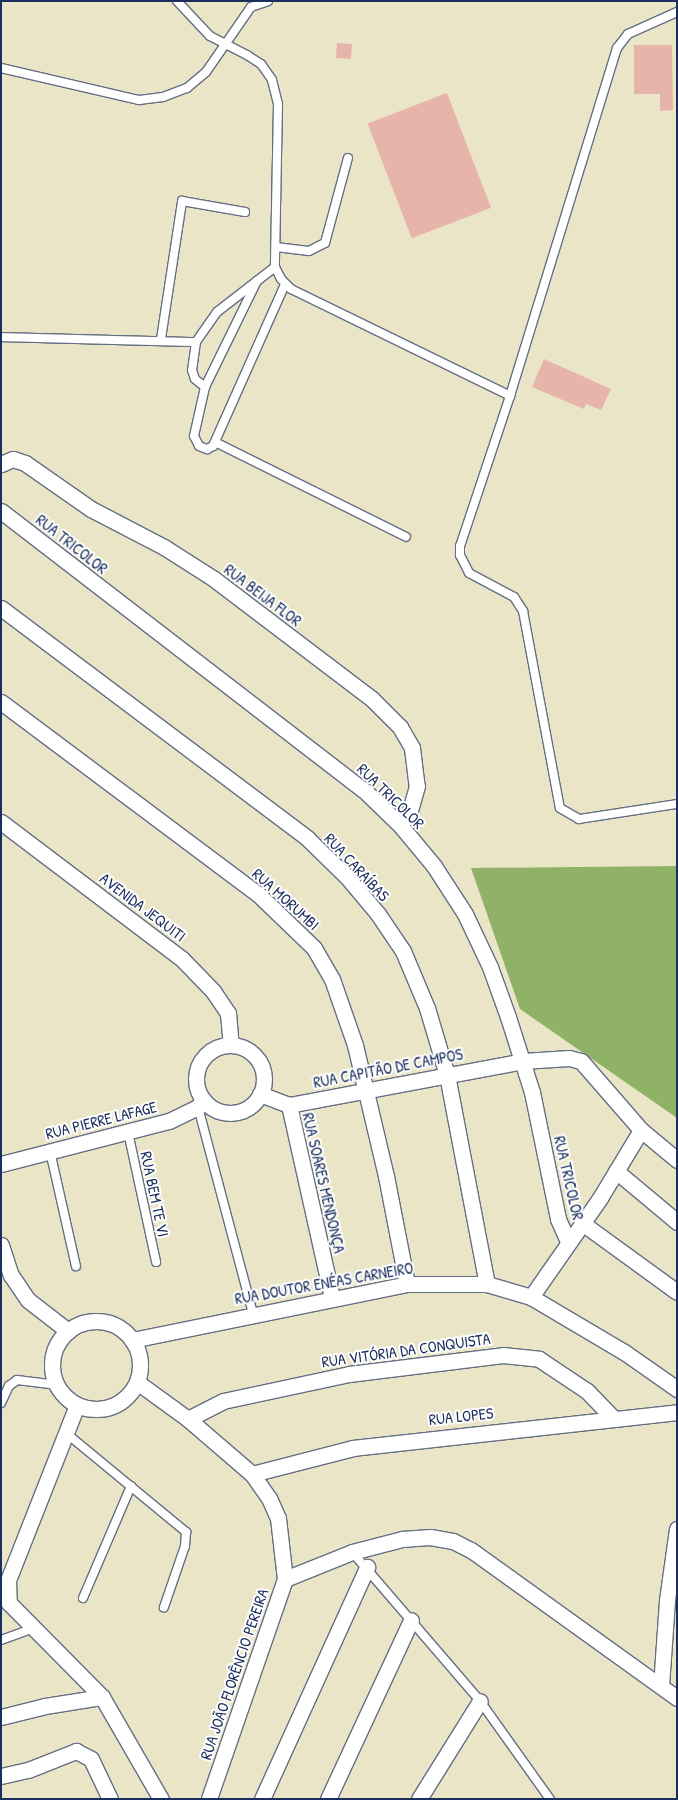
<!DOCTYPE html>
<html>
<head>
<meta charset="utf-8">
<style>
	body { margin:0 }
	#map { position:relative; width:678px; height:1800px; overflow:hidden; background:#ebe5c8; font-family:"Patrick Hand",sans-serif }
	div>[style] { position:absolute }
	.forest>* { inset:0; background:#90b266 }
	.building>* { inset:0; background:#e7b4ab; transform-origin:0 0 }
	.roads { filter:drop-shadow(1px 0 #646f83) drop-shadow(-1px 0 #646f83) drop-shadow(0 1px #646f83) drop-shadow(0 -1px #646f83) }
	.service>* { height:8px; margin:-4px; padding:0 4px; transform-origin:4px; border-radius:4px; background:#fff }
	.minor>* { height:15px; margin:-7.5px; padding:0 7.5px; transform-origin:7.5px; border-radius:7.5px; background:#fff }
	.minor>.ring { margin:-7.5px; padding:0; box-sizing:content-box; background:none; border:15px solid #fff; border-radius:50% }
	span { translate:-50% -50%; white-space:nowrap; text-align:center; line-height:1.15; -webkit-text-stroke:4px #fff; paint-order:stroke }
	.street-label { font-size:16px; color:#1b2f5e }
	.frame { position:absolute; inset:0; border:2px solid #1b2f5e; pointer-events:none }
</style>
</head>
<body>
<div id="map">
	<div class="forest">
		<i style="clip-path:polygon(677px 866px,677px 1118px,520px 1009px,471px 868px)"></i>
	</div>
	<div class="building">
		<i style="left:337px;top:43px;width:15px;height:15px;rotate:4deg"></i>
		<i style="clip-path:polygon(634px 45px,672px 45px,673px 110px,660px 111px,660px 94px,634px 94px)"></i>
		<i style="left:447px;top:93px;width:123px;height:85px;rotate:69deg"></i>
		<i style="clip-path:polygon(544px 359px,611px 389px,601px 410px,586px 404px,584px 409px,532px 387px)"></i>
	</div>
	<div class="roads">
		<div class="service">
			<i style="left:177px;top:1px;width:48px;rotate:46.7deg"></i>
			<i style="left:210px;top:36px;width:42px;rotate:27.2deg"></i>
			<i style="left:247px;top:55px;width:17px;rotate:33deg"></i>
			<i style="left:261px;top:64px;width:19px;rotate:55deg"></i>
			<i style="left:272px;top:80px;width:25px;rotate:76deg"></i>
			<i style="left:278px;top:104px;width:163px;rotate:91.1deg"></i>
			<i style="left:275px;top:267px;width:13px;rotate:63deg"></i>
			<i style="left:281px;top:279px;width:14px;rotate:45deg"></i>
			<i style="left:291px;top:289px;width:244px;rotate:26deg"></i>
			<i style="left:677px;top:12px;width:54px;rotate:155.8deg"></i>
			<i style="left:628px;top:34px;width:18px;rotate:128deg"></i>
			<i style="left:617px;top:48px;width:364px;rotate:107.1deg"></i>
			<i style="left:510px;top:396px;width:158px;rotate:108.4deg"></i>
			<i style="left:460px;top:546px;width:9px;rotate:90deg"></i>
			<i style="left:460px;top:555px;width:20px;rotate:63deg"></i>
			<i style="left:469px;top:573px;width:51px;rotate:28.1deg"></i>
			<i style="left:514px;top:597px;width:17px;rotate:57deg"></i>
			<i style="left:523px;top:611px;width:200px;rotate:79.4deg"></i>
			<i style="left:560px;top:808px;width:22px;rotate:30deg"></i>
			<i style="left:579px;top:819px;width:99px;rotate:-8.7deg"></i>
			<i style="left:1px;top:68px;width:142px;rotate:13.1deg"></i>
			<i style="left:139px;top:100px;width:24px;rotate:-7deg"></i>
			<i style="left:163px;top:97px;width:26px;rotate:-21deg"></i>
			<i style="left:187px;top:88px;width:25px;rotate:-40deg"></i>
			<i style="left:206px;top:72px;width:79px;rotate:-55.3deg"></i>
			<i style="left:251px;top:7px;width:18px;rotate:-19deg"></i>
			<i style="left:276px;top:247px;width:33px;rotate:7deg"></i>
			<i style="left:309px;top:251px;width:18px;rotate:-27deg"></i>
			<i style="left:325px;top:243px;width:88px;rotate:-74.9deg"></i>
			<i style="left:275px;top:267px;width:73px;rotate:142.2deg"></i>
			<i style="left:217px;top:312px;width:37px;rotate:125deg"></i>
			<i style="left:196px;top:342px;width:28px;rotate:98deg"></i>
			<i style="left:192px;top:370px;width:9px;rotate:72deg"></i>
			<i style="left:195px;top:379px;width:13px;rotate:39deg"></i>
			<i style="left:205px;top:387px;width:50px;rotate:102.7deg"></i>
			<i style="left:194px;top:436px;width:11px;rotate:63deg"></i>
			<i style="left:199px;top:446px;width:9px;rotate:21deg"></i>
			<i style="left:207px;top:449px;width:7px;rotate:-27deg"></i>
			<i style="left:213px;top:446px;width:177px;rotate:-66deg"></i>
			<i style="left:1px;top:337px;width:195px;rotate:1.5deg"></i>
			<i style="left:161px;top:339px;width:140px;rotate:-81.3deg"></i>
			<i style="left:182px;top:201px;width:64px;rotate:9.9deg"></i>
			<i style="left:205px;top:387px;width:118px;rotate:-63.9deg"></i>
			<i style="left:215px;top:442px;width:213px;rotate:26.4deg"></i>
			<i style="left:198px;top:1107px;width:213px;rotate:75.1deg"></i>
			<i style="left:128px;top:1132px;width:133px;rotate:77.8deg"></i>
			<i style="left:50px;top:1151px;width:118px;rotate:77.3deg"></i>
			<i style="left:1px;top:1403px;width:19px;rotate:-65deg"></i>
			<i style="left:9px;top:1386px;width:10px;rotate:-37deg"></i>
			<i style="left:17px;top:1380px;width:39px;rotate:7deg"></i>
			<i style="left:66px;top:1433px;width:156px;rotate:39.5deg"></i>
			<i style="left:186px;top:1532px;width:14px;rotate:94deg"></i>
			<i style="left:185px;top:1546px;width:65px;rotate:109deg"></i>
			<i style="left:352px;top:1552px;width:196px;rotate:49.3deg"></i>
			<i style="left:480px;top:1701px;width:120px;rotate:54.5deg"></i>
			<i style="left:83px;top:1598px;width:122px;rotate:-66.8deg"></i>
			<i style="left:1px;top:1640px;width:33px;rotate:-20deg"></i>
		</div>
		<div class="minor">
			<i style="left:1px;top:464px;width:13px;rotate:-23deg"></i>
			<i style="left:13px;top:459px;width:13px;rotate:18deg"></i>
			<i style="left:25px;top:463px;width:80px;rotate:34.9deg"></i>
			<i style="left:91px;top:509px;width:82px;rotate:27.5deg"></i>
			<i style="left:164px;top:547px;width:59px;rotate:32.6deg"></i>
			<i style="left:214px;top:579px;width:198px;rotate:37.2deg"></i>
			<i style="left:372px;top:699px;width:40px;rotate:45deg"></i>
			<i style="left:400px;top:727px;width:24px;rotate:60deg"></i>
			<i style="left:412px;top:748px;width:38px;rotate:83deg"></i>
			<i style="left:417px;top:786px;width:26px;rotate:106deg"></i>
			<i style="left:410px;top:811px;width:17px;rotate:126deg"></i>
			<i style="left:1px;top:511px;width:462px;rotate:37.6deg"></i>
			<i style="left:367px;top:793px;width:46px;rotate:44.1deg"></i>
			<i style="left:400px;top:825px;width:53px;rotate:50.3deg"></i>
			<i style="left:434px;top:866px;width:57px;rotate:57.1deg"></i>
			<i style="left:465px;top:914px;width:59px;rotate:64.7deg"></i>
			<i style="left:490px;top:967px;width:53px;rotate:70.2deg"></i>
			<i style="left:508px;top:1017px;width:79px;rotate:72.3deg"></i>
			<i style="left:532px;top:1092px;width:130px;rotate:78.4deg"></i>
			<i style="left:558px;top:1219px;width:24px;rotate:66deg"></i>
			<i style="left:1px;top:608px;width:383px;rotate:36.9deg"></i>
			<i style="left:307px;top:838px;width:56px;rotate:44.3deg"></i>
			<i style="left:347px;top:877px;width:48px;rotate:50deg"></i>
			<i style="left:378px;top:914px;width:45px;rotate:56deg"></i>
			<i style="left:403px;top:951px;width:62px;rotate:67.2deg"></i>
			<i style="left:427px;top:1008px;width:70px;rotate:73.4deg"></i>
			<i style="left:447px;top:1075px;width:213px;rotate:79.2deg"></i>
			<i style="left:1px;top:702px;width:321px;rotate:36.8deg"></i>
			<i style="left:258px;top:894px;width:78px;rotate:44deg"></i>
			<i style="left:314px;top:948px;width:36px;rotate:60deg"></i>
			<i style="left:332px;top:979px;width:70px;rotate:70.8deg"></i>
			<i style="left:355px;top:1045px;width:135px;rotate:76.7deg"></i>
			<i style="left:386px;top:1176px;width:110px;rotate:79deg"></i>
			<i style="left:1px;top:822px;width:227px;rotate:37.1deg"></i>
			<i style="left:182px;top:959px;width:45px;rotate:45.9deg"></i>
			<i style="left:213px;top:991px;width:27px;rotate:56deg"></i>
			<i style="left:228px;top:1013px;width:32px;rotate:85deg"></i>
			<i class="ring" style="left:196px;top:1045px;width:53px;height:53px"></i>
			<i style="left:260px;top:1094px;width:31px;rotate:21deg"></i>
			<i style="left:289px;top:1105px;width:238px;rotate:-10.6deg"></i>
			<i style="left:523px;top:1061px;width:46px;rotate:-3.7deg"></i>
			<i style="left:569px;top:1058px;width:12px;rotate:14deg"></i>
			<i style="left:581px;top:1061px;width:91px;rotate:49deg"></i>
			<i style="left:641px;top:1130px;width:47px;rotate:39.8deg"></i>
			<i style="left:289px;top:1105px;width:197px;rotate:77.4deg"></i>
			<i style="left:1px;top:1164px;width:173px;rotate:-14.4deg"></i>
			<i style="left:169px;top:1121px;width:32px;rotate:-26deg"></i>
			<i style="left:198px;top:1107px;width:9px;rotate:-54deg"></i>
			<i style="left:616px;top:1171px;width:80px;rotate:39.9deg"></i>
			<i style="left:582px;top:1223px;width:117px;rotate:36deg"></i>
			<i style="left:1px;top:1245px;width:32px;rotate:72deg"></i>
			<i style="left:11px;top:1275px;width:30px;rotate:56deg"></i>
			<i style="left:28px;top:1300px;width:51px;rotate:37.8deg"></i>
			<i style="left:531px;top:1297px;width:121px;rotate:-55.1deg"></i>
			<i style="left:600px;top:1198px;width:79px;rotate:-58.9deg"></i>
			<i class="ring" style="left:52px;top:1321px;width:73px;height:73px"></i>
			<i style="left:132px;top:1340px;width:281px;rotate:-11.5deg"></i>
			<i style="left:407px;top:1284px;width:80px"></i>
			<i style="left:487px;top:1284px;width:46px;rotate:16.5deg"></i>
			<i style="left:531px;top:1297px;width:108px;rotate:30.6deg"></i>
			<i style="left:624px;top:1352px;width:65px;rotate:34.9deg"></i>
			<i style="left:137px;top:1382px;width:63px;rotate:36deg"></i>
			<i style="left:188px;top:1419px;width:84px;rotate:40.7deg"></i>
			<i style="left:252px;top:1474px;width:29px;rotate:55deg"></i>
			<i style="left:269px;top:1498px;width:22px;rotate:66deg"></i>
			<i style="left:278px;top:1518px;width:61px;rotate:83.5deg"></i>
			<i style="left:285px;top:1579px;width:233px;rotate:109.1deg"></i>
			<i style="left:77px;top:1405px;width:188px;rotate:111.5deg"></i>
			<i style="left:8px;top:1580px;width:23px;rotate:88deg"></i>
			<i style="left:9px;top:1603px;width:132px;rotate:45.3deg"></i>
			<i style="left:102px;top:1697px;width:118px;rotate:60deg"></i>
			<i style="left:188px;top:1419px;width:39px;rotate:-27deg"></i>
			<i style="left:223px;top:1401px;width:129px;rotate:-12.1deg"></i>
			<i style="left:349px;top:1374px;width:155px;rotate:-7deg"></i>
			<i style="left:503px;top:1355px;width:36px;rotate:6deg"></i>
			<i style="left:539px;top:1359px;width:58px;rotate:33.7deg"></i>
			<i style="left:587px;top:1391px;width:39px;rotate:46deg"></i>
			<i style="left:252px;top:1474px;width:104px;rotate:-14.4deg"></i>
			<i style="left:353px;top:1448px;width:326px;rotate:-6.3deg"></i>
			<i style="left:285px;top:1579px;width:72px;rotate:-21.9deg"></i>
			<i style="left:352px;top:1552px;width:52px;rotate:-14.6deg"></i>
			<i style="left:402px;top:1539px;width:28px;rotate:-4deg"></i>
			<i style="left:430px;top:1537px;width:23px;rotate:10deg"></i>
			<i style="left:453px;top:1541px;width:20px;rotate:27deg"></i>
			<i style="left:471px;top:1550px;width:254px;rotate:35.7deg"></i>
			<i style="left:661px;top:1686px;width:86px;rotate:-86deg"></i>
			<i style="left:667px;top:1600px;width:72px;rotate:-82deg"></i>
			<i style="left:1px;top:1717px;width:45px;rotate:-14deg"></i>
			<i style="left:45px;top:1706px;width:58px;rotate:-9deg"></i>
			<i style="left:1px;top:1776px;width:28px;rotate:-13deg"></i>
			<i style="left:28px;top:1770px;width:52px;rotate:-21.6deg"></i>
			<i style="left:76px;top:1751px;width:17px;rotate:28deg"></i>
			<i style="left:91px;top:1759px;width:44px;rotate:64.6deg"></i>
			<i style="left:262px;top:1799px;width:255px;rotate:-65.6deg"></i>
			<i style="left:328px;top:1799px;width:197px;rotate:-65.1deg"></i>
			<i style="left:419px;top:1799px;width:115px;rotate:-58.1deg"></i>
		</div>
	</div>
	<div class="street-label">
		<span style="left:72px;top:544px;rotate:38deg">RUA TRICOLOR</span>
		<span style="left:263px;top:595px;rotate:37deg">RUA BEIJA FLOR</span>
		<span style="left:391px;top:796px;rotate:44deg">RUA TRICOLOR</span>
		<span style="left:357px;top:867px;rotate:47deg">RUA CARAÍBAS</span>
		<span style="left:286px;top:899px;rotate:42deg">RUA MORUMBI</span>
		<span style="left:143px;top:907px;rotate:37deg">AVENIDA JEQUITI</span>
		<span style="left:388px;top:1068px;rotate:-11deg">RUA CAPITÃO DE CAMPOS</span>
		<span style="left:101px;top:1120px;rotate:-14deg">RUA PIERRE LAFAGE</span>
		<span style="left:569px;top:1178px;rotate:77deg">RUA TRICOLOR</span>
		<span style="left:324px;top:1183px;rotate:77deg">RUA SOARES MENDONÇA</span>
		<span style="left:155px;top:1194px;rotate:78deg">RUA BEM TE VI</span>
		<span style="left:324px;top:1283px;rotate:-10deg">RUA DOUTOR ENÉAS CARNEIRO</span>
		<span style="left:406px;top:1350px;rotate:-8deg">RUA VITÓRIA DA CONQUISTA</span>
		<span style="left:461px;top:1416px;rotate:-6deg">RUA LOPES</span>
		<span style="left:234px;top:1674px;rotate:-71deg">RUA JOÃO FLORÊNCIO PEREIRA</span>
	</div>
	<div class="frame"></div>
</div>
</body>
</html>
